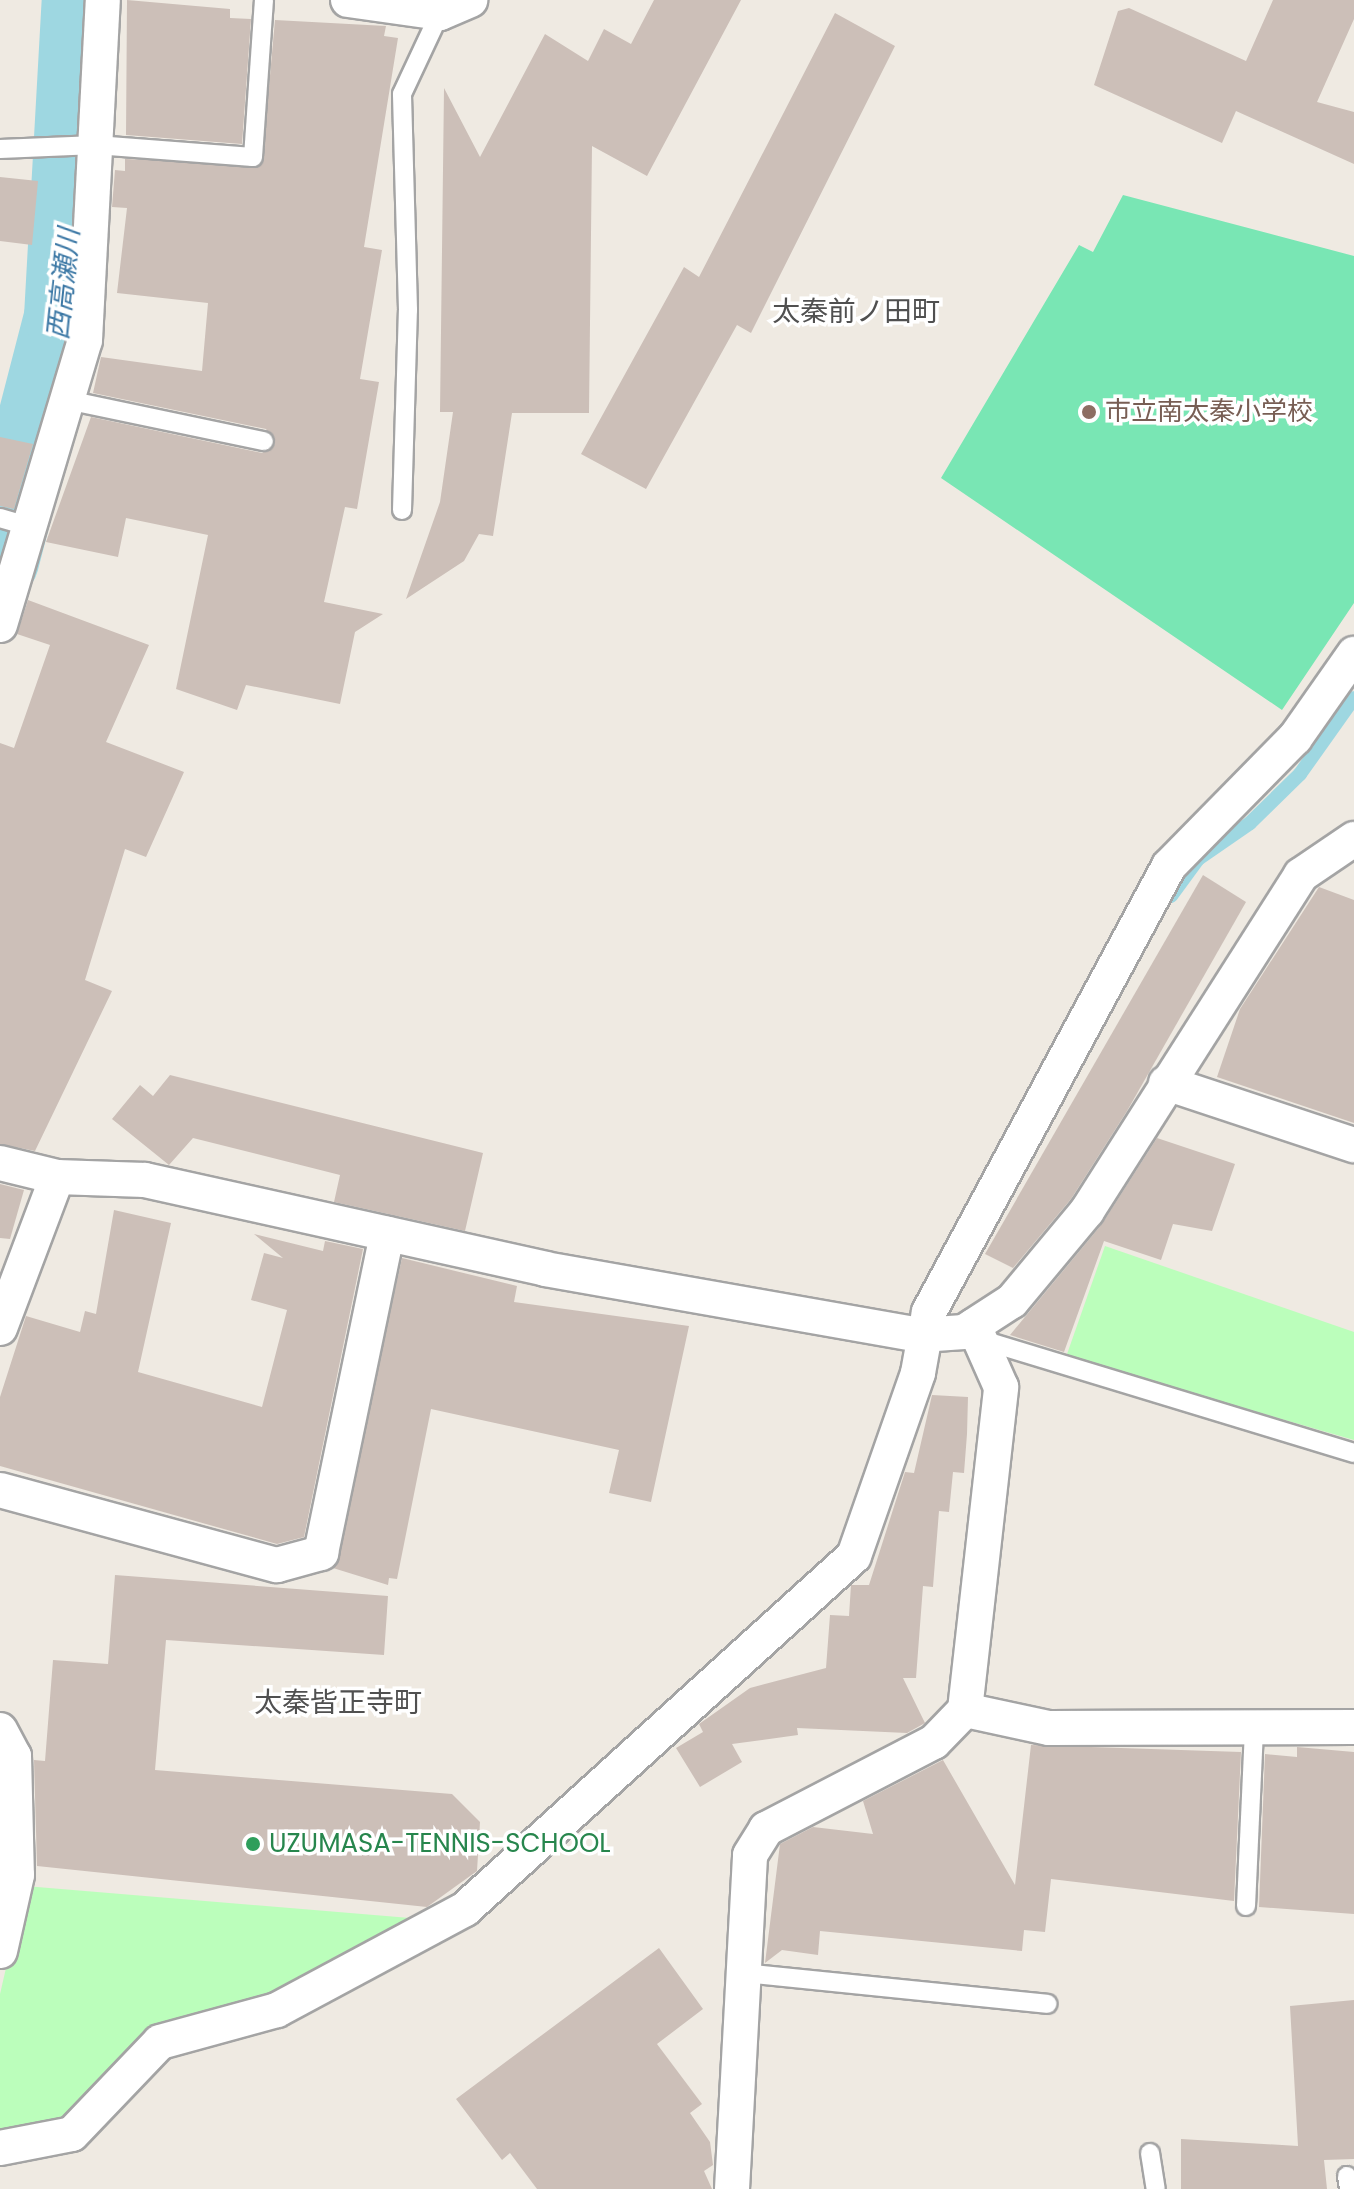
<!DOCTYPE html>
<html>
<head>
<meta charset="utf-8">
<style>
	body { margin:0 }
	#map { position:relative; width:1354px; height:2189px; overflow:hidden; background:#efeae2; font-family:Poppins,"Noto Sans JP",sans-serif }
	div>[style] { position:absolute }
	.park>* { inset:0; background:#bbfebb }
	.pitch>* { inset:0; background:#79e6b4 }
	.stream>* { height:14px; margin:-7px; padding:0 7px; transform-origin:7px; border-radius:7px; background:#9ed7e1 }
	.river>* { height:78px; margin:-39px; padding:0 39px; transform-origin:39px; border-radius:39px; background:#9ed7e1 }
	.building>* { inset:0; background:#ccbfb8 }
	.roads { filter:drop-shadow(2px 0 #a4a4a4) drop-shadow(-2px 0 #a4a4a4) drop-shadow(0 2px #a4a4a4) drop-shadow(0 -2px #a4a4a4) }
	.service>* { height:18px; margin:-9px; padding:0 9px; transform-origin:9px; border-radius:9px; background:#fff }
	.minor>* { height:34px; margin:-17px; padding:0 17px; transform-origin:17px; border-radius:17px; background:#fff }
	.dots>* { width:22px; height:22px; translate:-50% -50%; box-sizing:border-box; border:4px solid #fff; border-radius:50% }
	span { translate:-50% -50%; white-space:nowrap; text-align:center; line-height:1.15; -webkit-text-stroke:7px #fff; paint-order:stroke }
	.education-label { font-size:26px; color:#785e54 }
	.left { translate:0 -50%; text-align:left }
	.leisure-label { font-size:26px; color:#27864d }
	.water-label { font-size:28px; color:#3c78a5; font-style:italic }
	.neighbourhood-label { font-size:28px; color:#505050 }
</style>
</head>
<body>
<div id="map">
	<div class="park">
		<i style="clip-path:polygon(1105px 1246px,1354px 1332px,1354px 1440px,1066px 1357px)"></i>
		<i style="clip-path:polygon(25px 1886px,434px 1920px,273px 2004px,159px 2034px,68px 2128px,0 2141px,0 1994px)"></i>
	</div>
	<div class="pitch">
		<i style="clip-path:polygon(1123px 195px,1354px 256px,1354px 603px,1282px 710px,941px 478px,1079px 245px,1093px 252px)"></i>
	</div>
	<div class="stream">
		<i style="left:1171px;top:896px;width:46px;rotate:-53.9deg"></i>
		<i style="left:1198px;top:859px;width:63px;rotate:-34.7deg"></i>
		<i style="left:1250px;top:823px;width:70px;rotate:-44.4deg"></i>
		<i style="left:1300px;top:774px;width:93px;rotate:-54.6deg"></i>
	</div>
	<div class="river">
		<i style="left:0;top:561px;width:252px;rotate:-75.5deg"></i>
		<i style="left:63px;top:317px;width:318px;rotate:-86.8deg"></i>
	</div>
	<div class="building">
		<i style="clip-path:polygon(127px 0,230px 9px,230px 18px,251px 19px,242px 144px,126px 135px)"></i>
		<i style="clip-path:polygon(654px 0,741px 0,647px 176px,592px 146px,589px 413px,512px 413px,493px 536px,479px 534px,464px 561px,406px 599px,440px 502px,453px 412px,440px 412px,444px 88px,480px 157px,545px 34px,588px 61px,604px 29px,631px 44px)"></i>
		<i style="clip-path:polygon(1273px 0,1354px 0,1354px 19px,1317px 102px,1354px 112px,1354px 164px,1236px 111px,1222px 143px,1094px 85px,1118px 11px,1129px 8px,1246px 61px)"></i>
		<i style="clip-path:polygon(835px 13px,895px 46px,751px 333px,737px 325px,646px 489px,581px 454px,684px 267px,699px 277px)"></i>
		<i style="clip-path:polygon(275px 20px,386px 26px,384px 36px,398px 38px,364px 247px,382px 250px,360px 379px,379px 382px,357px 509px,345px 507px,324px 602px,383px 614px,355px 632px,340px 704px,246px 685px,237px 710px,176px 689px,208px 535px,126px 518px,118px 557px,46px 542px,91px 417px,262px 453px,275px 444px,266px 429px,93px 393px,101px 357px,202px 371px,208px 303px,117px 293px,127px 208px,112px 207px,115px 170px,125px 171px,125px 159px,262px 164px)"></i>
		<i style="clip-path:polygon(0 177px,38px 181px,32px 245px,0 241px)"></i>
		<i style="clip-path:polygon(0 437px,33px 444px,14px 509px,0 506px)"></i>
		<i style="clip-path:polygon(28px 600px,149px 645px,106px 742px,184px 772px,146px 857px,125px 849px,85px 980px,112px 991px,35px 1151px,0 1144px,0 743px,14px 748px,50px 645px,17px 634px)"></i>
		<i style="clip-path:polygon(1203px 875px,1246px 902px,1127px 1111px,1071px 1199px,1013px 1268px,985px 1254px)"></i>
		<i style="clip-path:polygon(1319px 887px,1354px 900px,1354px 1123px,1217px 1077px,1240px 1009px)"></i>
		<i style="clip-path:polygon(170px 1075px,483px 1153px,465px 1231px,334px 1202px,340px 1175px,193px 1138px,169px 1165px,112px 1119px,140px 1085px,153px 1096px)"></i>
		<i style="clip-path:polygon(1157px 1138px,1235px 1164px,1212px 1231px,1173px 1224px,1161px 1260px,1104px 1241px,1064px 1352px,1010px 1335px,1102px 1224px)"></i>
		<i style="clip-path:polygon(0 1184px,24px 1190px,10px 1239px,0 1238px)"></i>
		<i style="clip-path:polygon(114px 1210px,171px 1223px,138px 1372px,262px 1407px,287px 1310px,251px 1300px,264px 1253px,283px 1258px,254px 1234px,323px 1251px,325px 1241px,363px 1249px,304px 1537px,277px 1544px,0 1466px,0 1397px,26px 1316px,80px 1332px,85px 1311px,96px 1314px)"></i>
		<i style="clip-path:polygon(402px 1258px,517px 1286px,514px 1302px,689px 1326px,651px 1502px,609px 1493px,619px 1450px,431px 1409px,397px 1579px,389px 1578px,388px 1585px,333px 1568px)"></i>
		<i style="clip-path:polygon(932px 1395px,968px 1397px,967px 1434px,964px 1473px,953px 1472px,949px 1512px,939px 1511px,933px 1587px,923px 1586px,916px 1678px,903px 1678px,925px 1723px,907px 1733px,797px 1728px,798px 1735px,732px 1744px,742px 1762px,700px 1787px,676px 1748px,703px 1732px,699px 1724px,750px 1688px,826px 1668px,830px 1615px,849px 1616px,851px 1585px,869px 1585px,905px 1472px,914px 1473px)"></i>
		<i style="clip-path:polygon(115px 1575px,388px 1596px,384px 1655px,166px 1640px,155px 1770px,452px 1794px,480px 1822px,477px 1871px,427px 1907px,37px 1866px,34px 1760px,45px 1761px,53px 1660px,108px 1664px)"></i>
		<i style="clip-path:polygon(1031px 1745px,1241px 1752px,1234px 1901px,1051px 1879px,1045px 1932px,1024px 1930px,1022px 1951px,820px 1931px,818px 1955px,782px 1950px,765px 1963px,780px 1844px,813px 1827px,873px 1834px,863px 1801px,943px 1760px,1015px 1885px)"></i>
		<i style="clip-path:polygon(1297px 1747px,1354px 1752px,1354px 1914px,1259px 1907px,1265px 1754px,1297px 1757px)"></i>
		<i style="clip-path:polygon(659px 1948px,703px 2009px,657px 2044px,702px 2104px,690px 2113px,710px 2142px,713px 2165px,704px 2171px,712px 2189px,537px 2189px,510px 2153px,502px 2160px,456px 2099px)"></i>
		<i style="clip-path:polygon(1354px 2000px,1354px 2159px,1324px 2160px,1327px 2189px,1181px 2189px,1181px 2139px,1298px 2146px,1290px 2006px)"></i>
	</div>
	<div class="roads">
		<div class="service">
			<i style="left:0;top:149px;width:96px;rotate:-2.4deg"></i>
			<i style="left:96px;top:145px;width:157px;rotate:4.4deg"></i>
			<i style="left:253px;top:157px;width:157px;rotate:-86deg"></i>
			<i style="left:67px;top:400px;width:201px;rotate:11.8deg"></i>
			<i style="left:402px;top:510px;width:200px;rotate:-88.3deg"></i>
			<i style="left:408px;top:310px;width:216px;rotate:-91.6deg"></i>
			<i style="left:402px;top:94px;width:89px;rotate:-64.9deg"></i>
			<i style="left:0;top:518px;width:32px;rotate:16deg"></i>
			<i style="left:979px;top:1339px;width:392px;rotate:16.9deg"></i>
			<i style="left:1246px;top:1906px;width:179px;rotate:-87.4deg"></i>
			<i style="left:744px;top:1973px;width:305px;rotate:5.8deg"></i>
			<i style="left:1150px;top:2153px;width:36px;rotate:81deg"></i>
			<i style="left:1347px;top:2176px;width:13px;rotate:81deg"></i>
		</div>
		<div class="minor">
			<i style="left:348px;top:0;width:93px;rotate:8deg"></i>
			<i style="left:440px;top:13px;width:33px;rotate:-23deg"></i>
			<i style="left:0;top:625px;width:297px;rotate:-73.4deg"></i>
			<i style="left:85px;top:340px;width:340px;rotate:-87deg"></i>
			<i style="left:1166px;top:1083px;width:198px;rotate:18.3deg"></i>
			<i style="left:0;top:1163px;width:59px;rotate:13.8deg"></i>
			<i style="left:57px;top:1177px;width:88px;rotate:2deg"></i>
			<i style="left:145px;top:1180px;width:410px;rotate:12.5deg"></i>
			<i style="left:545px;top:1269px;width:382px;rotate:10deg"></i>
			<i style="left:921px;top:1335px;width:43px;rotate:-4deg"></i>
			<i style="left:964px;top:1332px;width:57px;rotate:-32.9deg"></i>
			<i style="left:1012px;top:1301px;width:117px;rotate:-50.2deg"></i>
			<i style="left:1087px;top:1211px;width:398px;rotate:-57.5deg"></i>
			<i style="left:1301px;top:875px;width:64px;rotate:-34.2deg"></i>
			<i style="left:0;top:1328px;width:161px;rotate:-69.3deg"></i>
			<i style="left:0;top:1490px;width:287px;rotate:15.2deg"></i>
			<i style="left:277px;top:1565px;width:46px;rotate:-15.3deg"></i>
			<i style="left:321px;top:1553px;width:326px;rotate:-78.3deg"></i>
			<i style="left:965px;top:1710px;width:86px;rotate:12.1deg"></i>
			<i style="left:1049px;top:1728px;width:305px;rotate:-0.2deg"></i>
			<i style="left:0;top:1730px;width:30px;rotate:62deg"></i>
			<i style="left:14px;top:1756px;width:119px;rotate:88.6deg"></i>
			<i style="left:17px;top:1875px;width:78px;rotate:102.6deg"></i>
			<i style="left:0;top:2148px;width:73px;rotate:-11deg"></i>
			<i style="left:72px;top:2134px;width:127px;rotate:-46.3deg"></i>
			<i style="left:160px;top:2042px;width:121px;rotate:-15.3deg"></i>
			<i style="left:277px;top:2010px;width:213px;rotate:-28.2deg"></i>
			<i style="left:465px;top:1909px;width:525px;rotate:-42.22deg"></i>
			<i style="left:854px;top:1556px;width:194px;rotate:-70.7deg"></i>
			<i style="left:918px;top:1373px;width:62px;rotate:-79.8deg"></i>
			<i style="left:929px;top:1312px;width:506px;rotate:-61.71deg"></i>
			<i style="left:1169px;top:866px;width:180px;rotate:-45.5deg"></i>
			<i style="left:1295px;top:738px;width:103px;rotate:-54.9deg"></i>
			<i style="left:732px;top:2189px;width:334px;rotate:-86.9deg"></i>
			<i style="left:750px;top:1855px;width:31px;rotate:-58deg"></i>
			<i style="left:766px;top:1829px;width:189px;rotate:-27.4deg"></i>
			<i style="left:934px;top:1742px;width:45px;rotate:-45.9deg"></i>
			<i style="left:965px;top:1710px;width:325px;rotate:-83.6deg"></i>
			<i style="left:1001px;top:1387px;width:67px;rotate:-113.9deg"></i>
		</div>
	</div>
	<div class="dots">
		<i style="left:1089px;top:412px;background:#8d6e63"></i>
		<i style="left:253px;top:1844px;background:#2e9e5b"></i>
	</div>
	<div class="education-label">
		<span class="left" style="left:1105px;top:412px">市立南太秦小学校</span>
	</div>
	<div class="leisure-label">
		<span class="left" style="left:269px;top:1844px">UZUMASA-TENNIS-SCHOOL</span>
	</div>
	<div class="water-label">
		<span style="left:64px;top:284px;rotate:-84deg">西高瀬川</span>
	</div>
	<div class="neighbourhood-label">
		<span style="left:856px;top:312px">太秦前ノ田町</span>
		<span style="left:338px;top:1703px">太秦皆正寺町</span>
	</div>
</div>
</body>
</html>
